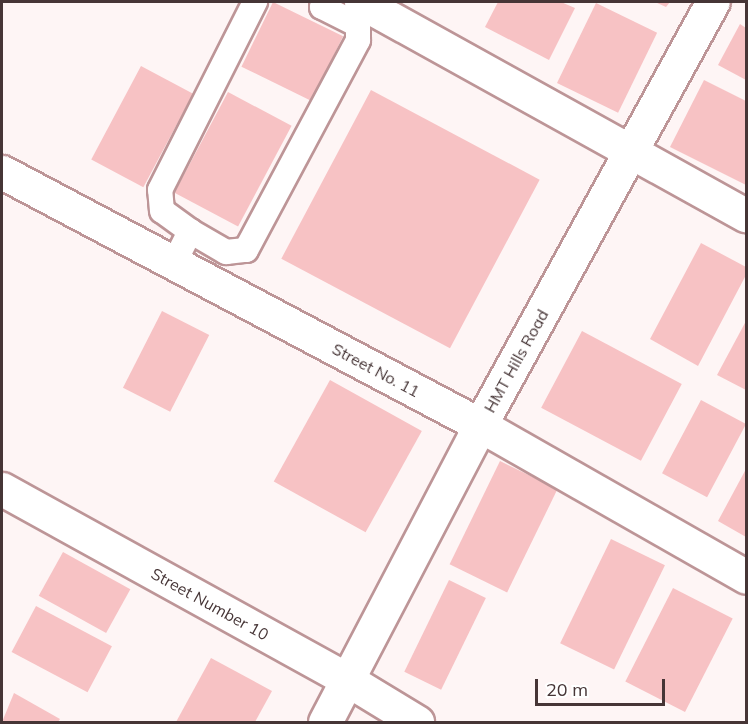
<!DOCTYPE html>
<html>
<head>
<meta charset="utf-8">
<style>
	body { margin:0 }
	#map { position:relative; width:748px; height:724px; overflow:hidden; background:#fef5f5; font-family:Mulish,sans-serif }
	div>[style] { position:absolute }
	.building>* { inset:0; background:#f7c2c4; transform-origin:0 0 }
	.roads { filter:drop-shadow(2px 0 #bd9597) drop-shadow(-2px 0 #bd9597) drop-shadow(0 2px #bd9597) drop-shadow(0 -2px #bd9597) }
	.service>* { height:24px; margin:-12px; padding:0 12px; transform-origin:12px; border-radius:12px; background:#fff }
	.minor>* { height:33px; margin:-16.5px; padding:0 16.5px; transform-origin:16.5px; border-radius:16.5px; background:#fff }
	span { translate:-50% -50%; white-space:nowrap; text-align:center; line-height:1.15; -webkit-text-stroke:4.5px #fff; paint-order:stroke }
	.street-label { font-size:16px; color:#463536 }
	.frame { position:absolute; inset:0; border:3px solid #463536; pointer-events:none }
	.scale { position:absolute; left:535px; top:679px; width:130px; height:27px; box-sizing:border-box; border:3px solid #463536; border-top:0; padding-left:8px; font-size:18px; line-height:21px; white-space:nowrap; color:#463536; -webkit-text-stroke:4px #fff; paint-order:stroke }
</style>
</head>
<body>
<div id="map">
	<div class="building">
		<i style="left:273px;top:2px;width:78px;height:72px;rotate:26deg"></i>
		<i style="clip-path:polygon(498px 2px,561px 2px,575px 8px,549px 60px,485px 27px)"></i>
		<i style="clip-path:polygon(655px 2px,670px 2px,666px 7px)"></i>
		<i style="left:596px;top:3px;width:68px;height:89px;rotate:26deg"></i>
		<i style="clip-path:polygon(740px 24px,746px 28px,746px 80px,718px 65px)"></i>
		<i style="left:141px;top:66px;width:59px;height:106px;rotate:28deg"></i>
		<i style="clip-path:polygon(704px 80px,746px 101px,746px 185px,670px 147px)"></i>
		<i style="left:371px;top:90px;width:191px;height:191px;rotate:28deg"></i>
		<i style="left:228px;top:92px;width:72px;height:114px;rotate:28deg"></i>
		<i style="clip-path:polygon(701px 243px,746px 267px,746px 275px,698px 366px,650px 339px)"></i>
		<i style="left:162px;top:311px;width:53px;height:86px;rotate:27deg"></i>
		<i style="clip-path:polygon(746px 321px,746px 390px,717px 375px)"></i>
		<i style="left:582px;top:331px;width:113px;height:87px;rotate:28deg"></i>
		<i style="left:330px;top:380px;width:105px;height:116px;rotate:29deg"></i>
		<i style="left:701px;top:400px;width:51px;height:83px;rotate:28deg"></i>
		<i style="left:500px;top:461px;width:64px;height:115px;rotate:26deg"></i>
		<i style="clip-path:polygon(746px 469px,746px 537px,718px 521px)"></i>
		<i style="left:611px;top:539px;width:60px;height:116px;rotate:26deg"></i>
		<i style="left:63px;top:552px;width:77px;height:50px;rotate:29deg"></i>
		<i style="left:449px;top:580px;width:41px;height:102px;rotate:26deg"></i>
		<i style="left:673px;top:588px;width:67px;height:105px;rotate:27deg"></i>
		<i style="left:36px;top:606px;width:86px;height:52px;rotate:28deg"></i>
		<i style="clip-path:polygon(211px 658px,272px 691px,255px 722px,176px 722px)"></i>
		<i style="clip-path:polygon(14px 693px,60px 719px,58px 722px,2px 722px)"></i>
	</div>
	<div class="roads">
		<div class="service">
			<i style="left:190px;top:231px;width:34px;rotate:-144deg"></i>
			<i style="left:162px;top:211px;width:21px;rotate:-95deg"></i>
			<i style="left:160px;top:190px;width:211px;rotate:-63.2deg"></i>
			<i style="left:174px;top:263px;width:36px;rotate:-63deg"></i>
			<i style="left:190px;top:231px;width:42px;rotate:30.3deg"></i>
			<i style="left:226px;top:252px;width:20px;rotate:-6deg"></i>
			<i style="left:246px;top:250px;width:238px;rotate:-61.9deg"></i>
			<i style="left:358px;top:40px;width:15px;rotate:-90deg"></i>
			<i style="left:358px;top:25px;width:40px;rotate:-153.4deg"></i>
			<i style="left:322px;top:7px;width:6px;rotate:-59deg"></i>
		</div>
		<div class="minor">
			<i style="left:361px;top:2px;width:440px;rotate:29deg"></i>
			<i style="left:2px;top:172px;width:541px;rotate:27.89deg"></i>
			<i style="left:480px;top:425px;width:306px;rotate:29.7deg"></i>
			<i style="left:2px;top:489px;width:395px;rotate:28.9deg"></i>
			<i style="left:348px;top:680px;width:81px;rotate:31.3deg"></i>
			<i style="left:325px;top:722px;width:335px;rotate:-62.4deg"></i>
			<i style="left:480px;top:425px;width:483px;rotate:-61.2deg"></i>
		</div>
	</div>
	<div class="street-label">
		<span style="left:516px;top:361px;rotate:-61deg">HMT Hills Road</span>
		<span style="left:376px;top:370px;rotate:28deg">Street No. 11</span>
		<span style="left:210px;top:604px;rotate:29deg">Street Number 10</span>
	</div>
	<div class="frame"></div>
	<div class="scale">20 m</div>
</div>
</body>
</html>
